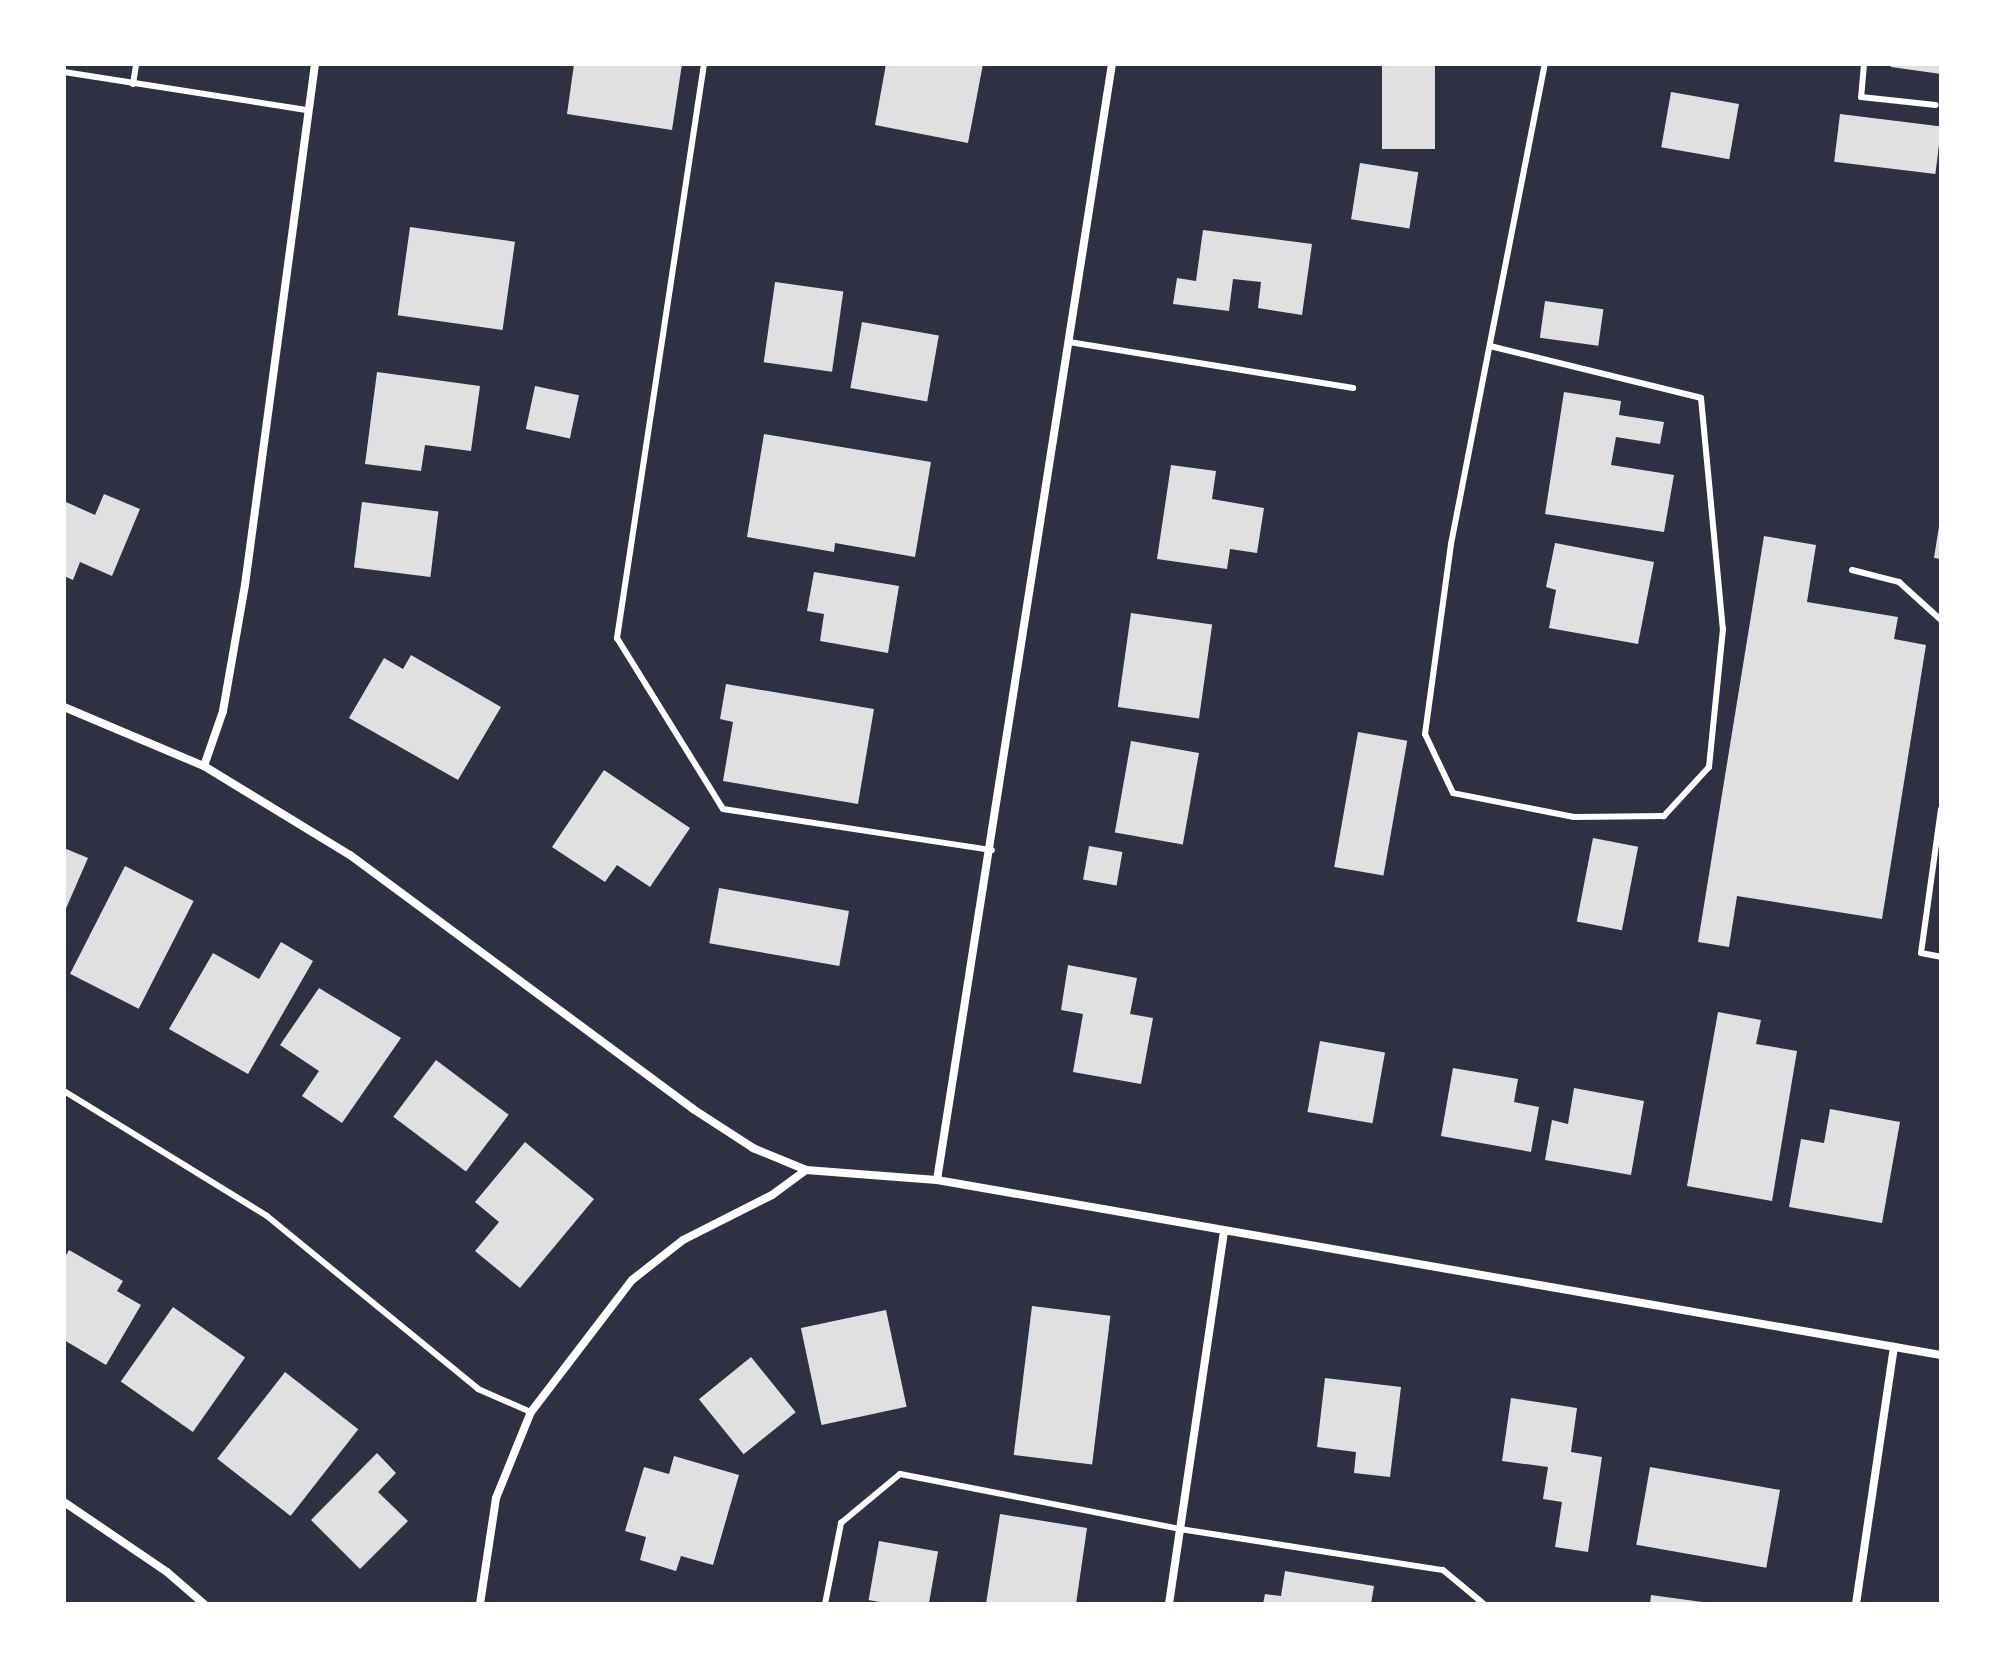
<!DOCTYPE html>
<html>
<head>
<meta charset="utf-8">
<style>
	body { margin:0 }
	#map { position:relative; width:2005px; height:1668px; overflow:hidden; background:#2d3142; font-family:"Golos Text",sans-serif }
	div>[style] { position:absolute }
	.building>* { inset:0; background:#e0e0e3; transform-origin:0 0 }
	.service>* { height:6px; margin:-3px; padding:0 3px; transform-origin:3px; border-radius:3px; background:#fff }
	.minor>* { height:8px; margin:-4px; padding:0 4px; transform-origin:4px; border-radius:4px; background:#fff }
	span { translate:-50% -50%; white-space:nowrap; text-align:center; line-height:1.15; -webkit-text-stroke:6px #fff; paint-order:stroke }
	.frame { position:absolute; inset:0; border:66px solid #fff; pointer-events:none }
</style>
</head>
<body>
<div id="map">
	<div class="building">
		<i style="clip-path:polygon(574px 64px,682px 64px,672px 130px,567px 114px)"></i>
		<i style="clip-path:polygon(886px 64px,983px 64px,968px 143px,875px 125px)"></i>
		<i style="left:1382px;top:64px;width:53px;height:85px"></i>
		<i style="clip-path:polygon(1890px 64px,1941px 64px,1941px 74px,1891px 67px)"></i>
		<i style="left:1671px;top:92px;width:69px;height:56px;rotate:10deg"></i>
		<i style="left:1840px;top:114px;width:102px;height:48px;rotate:7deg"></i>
		<i style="left:1360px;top:163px;width:59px;height:57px;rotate:9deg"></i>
		<i style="left:410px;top:227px;width:106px;height:89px;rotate:8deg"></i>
		<i style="clip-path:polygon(1203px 230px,1312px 244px,1302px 315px,1258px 308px,1261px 282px,1233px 279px,1229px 311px,1173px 304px,1177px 278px,1196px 281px)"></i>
		<i style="left:775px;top:282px;width:69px;height:81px;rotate:8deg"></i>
		<i style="left:1545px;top:301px;width:59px;height:37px;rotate:8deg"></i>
		<i style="left:862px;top:322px;width:78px;height:67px;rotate:10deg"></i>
		<i style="clip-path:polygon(377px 372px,480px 386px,471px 451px,425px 445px,421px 471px,365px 464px)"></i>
		<i style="left:535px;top:386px;width:45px;height:44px;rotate:12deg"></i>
		<i style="clip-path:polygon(1564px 392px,1621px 401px,1619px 415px,1664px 422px,1660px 444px,1616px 437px,1611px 465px,1674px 475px,1664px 532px,1545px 514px)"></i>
		<i style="clip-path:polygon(764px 434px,931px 462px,915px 557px,835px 543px,834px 552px,747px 537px)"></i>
		<i style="clip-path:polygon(1171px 465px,1216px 471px,1212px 499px,1264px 508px,1257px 553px,1230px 549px,1227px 569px,1157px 559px)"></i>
		<i style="clip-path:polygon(104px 494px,140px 509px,112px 576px,80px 562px,73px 580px,64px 576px,64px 508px,66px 502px,95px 515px)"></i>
		<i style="left:362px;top:502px;width:77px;height:66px;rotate:7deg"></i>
		<i style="clip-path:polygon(1939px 526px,1941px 526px,1941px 559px,1934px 558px)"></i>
		<i style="clip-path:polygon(1764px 536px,1816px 545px,1807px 602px,1898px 617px,1894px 639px,1926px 645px,1882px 919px,1737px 896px,1729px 947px,1698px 942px)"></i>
		<i style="clip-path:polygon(1555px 543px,1654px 562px,1638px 644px,1549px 628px,1556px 590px,1546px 587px)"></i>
		<i style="clip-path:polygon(814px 572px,899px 586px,888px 653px,820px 641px,824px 614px,807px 611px)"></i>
		<i style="left:1131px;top:613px;width:82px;height:95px;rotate:8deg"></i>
		<i style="clip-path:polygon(411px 655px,501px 707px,458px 780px,349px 718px,384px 658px,403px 669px)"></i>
		<i style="clip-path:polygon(726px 684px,874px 709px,858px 804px,723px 781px,733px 722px,720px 719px)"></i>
		<i style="left:1358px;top:732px;width:50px;height:137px;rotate:10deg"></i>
		<i style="left:1131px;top:741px;width:69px;height:93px;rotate:10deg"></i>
		<i style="clip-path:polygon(604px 770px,690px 828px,650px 887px,617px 865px,605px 882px,552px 847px)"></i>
		<i style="left:1593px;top:838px;width:46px;height:85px;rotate:11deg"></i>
		<i style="left:1089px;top:846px;width:34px;height:34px;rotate:10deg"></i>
		<i style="clip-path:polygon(64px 848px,88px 858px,64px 913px)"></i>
		<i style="left:125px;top:866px;width:77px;height:121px;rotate:27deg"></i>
		<i style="left:719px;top:888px;width:132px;height:56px;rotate:10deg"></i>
		<i style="clip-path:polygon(281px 942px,313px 961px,248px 1074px,169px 1029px,213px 953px,259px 979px)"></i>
		<i style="clip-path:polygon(1068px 965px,1137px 978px,1130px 1014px,1153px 1018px,1141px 1084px,1073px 1072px,1083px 1014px,1061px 1010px)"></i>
		<i style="clip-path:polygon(319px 988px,401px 1038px,342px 1123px,302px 1096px,319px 1071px,280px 1045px)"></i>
		<i style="clip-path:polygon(1718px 1012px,1761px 1020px,1756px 1044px,1797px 1051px,1772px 1201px,1687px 1186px)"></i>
		<i style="left:1320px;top:1041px;width:66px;height:72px;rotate:10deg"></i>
		<i style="left:436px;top:1060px;width:91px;height:71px;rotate:37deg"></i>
		<i style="clip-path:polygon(1453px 1068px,1518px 1079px,1514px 1102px,1539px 1107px,1531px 1152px,1441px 1136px)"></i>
		<i style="clip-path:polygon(1574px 1088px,1644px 1101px,1631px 1175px,1545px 1160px,1552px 1120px,1568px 1124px)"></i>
		<i style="clip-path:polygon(1830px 1109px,1900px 1122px,1882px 1223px,1789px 1207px,1801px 1139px,1824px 1143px)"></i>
		<i style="clip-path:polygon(525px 1142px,594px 1199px,520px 1288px,475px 1251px,499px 1222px,475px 1202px)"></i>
		<i style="clip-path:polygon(69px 1250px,123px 1281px,117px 1291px,141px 1305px,106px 1365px,64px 1340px,64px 1259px)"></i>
		<i style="left:1032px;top:1306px;width:79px;height:150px;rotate:7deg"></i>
		<i style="left:173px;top:1307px;width:88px;height:91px;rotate:35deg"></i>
		<i style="left:886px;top:1310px;width:99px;height:87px;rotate:78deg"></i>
		<i style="left:751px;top:1357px;width:71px;height:67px;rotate:51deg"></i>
		<i style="left:285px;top:1372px;width:93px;height:110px;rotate:38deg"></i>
		<i style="clip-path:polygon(1325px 1378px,1401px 1387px,1390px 1477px,1354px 1473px,1356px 1452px,1317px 1447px)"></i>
		<i style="clip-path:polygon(1511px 1398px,1577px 1408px,1571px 1452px,1602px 1457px,1588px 1552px,1555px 1547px,1562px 1502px,1543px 1499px,1548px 1467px,1502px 1461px)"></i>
		<i style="clip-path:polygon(377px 1453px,396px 1473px,378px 1492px,408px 1521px,360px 1569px,311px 1520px)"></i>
		<i style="clip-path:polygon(674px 1456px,739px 1475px,713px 1565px,681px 1556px,676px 1571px,640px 1560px,646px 1537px,625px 1531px,644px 1467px,669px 1474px)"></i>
		<i style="left:1650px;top:1467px;width:132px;height:79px;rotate:10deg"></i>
		<i style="clip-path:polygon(1000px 1514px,1087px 1528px,1076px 1604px,986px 1604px)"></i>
		<i style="left:879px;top:1541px;width:60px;height:60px;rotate:10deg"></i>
		<i style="clip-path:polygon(1285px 1571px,1374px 1586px,1371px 1604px,1263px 1604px,1265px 1594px,1281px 1596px)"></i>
		<i style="clip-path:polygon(1651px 1595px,1702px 1602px,1702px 1604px,1650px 1604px)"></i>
	</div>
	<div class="service">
		<i style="left:704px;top:64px;width:581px;rotate:98.62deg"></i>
		<i style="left:617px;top:638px;width:201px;rotate:58.2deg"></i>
		<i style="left:723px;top:809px;width:272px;rotate:8.7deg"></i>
		<i style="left:1864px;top:64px;width:33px;rotate:95deg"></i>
		<i style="left:1861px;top:97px;width:75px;rotate:6.1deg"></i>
		<i style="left:64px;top:72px;width:247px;rotate:8.9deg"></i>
		<i style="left:133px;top:84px;width:20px;rotate:-81deg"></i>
		<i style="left:1069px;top:342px;width:288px;rotate:9.2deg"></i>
		<i style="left:1490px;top:346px;width:217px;rotate:13.8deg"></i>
		<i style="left:1701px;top:398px;width:232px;rotate:84.6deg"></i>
		<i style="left:1723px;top:629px;width:139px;rotate:95.8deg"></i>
		<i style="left:1709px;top:767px;width:67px;rotate:132.6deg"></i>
		<i style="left:1664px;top:816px;width:90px;rotate:179.4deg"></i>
		<i style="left:1574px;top:817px;width:123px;rotate:-168.8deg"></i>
		<i style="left:1453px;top:793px;width:65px;rotate:-115.4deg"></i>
		<i style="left:1425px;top:734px;width:192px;rotate:-82.2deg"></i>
		<i style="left:1451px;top:544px;width:225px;rotate:-79deg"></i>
		<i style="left:1494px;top:323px;width:264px;rotate:-78.9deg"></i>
		<i style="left:1852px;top:570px;width:49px;rotate:14.3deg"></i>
		<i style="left:1899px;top:582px;width:57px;rotate:42.1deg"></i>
		<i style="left:1941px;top:809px;width:145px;rotate:97.9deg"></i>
		<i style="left:1921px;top:953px;width:20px;rotate:11deg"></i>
		<i style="left:64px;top:1091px;width:238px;rotate:31.6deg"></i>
		<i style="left:267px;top:1216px;width:273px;rotate:39.3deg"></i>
		<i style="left:478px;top:1389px;width:58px;rotate:23.5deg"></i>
		<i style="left:825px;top:1604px;width:83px;rotate:-78.8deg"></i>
		<i style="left:841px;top:1523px;width:77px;rotate:-39.7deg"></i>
		<i style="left:900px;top:1474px;width:285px;rotate:11.1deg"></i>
		<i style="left:1180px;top:1529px;width:266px;rotate:8.9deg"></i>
		<i style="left:1443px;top:1570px;width:53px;rotate:39.7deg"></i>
	</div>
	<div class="minor">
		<i style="left:64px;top:707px;width:152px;rotate:22.9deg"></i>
		<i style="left:204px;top:766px;width:171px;rotate:31.4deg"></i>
		<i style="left:350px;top:855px;width:427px;rotate:36.5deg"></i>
		<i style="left:693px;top:1109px;width:72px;rotate:33deg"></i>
		<i style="left:753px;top:1148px;width:57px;rotate:22.5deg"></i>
		<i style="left:806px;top:1170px;width:131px;rotate:4.4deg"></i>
		<i style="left:937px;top:1180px;width:1019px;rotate:9.89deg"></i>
		<i style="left:204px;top:766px;width:58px;rotate:-70.9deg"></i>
		<i style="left:223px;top:711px;width:128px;rotate:-80.1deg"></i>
		<i style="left:245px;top:585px;width:526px;rotate:-82.35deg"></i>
		<i style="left:937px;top:1180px;width:1130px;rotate:-81.09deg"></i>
		<i style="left:64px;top:1502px;width:125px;rotate:34.2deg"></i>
		<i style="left:167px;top:1572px;width:49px;rotate:40.9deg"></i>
		<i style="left:480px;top:1604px;width:107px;rotate:-81.4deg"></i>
		<i style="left:496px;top:1498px;width:93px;rotate:-67.9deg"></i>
		<i style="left:531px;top:1412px;width:166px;rotate:-52.6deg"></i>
		<i style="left:632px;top:1280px;width:65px;rotate:-38.1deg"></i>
		<i style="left:683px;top:1240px;width:100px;rotate:-26.8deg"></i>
		<i style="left:772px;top:1195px;width:42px;rotate:-36.3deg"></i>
		<i style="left:1169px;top:1604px;width:377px;rotate:-81.6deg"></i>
		<i style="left:1856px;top:1604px;width:260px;rotate:-81.6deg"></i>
	</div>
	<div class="frame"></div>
</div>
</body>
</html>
